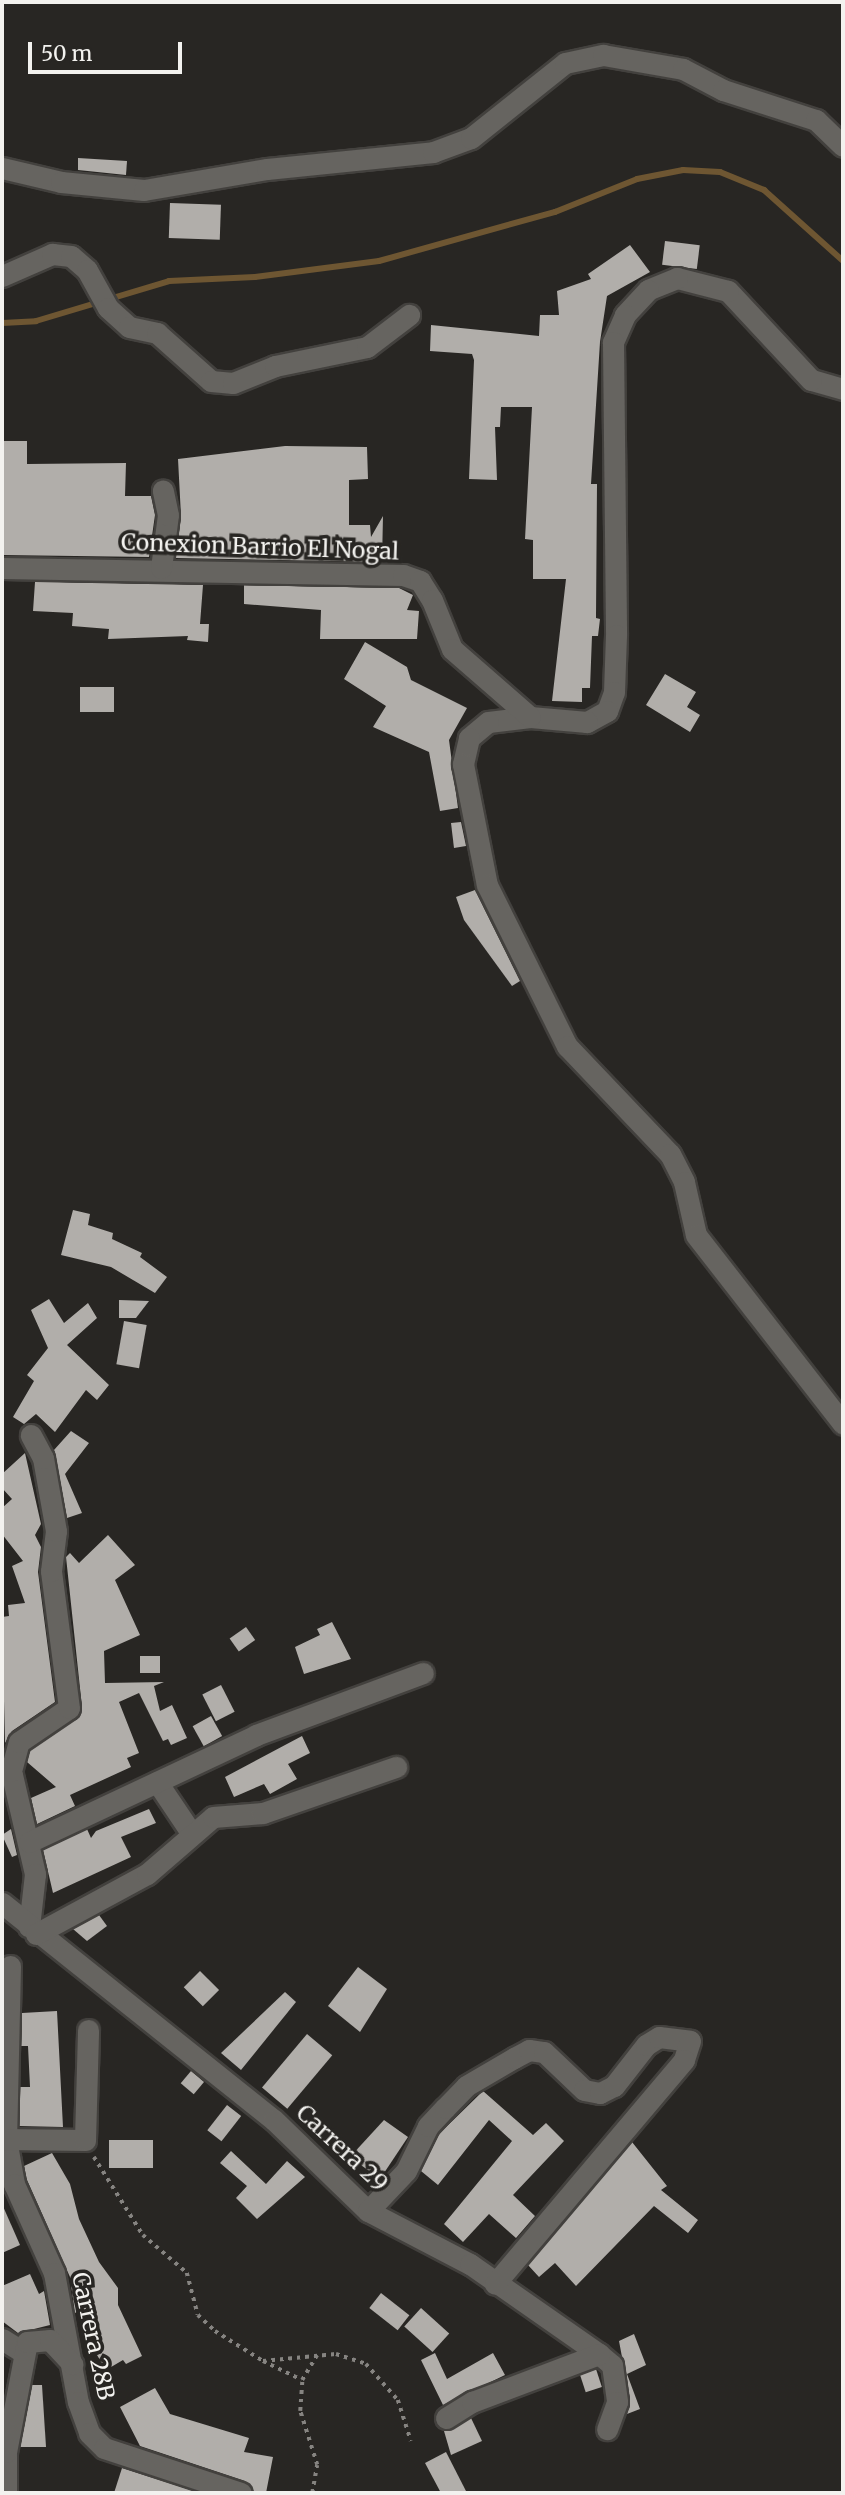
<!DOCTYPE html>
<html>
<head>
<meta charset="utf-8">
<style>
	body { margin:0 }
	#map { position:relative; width:845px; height:2495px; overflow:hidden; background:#282623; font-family:Merriweather,serif }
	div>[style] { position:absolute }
	.stream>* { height:6px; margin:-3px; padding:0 3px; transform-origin:3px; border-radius:3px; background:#6e5632 }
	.building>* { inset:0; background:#b1aeaa; transform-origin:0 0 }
	.path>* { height:3.5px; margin-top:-1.75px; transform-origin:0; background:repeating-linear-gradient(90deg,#868481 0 3.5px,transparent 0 8.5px) }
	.roads { filter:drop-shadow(2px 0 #43413e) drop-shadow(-2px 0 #43413e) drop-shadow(0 2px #43413e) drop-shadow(0 -2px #43413e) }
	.street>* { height:21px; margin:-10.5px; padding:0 10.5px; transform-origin:10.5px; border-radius:10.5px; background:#666460 }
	span { translate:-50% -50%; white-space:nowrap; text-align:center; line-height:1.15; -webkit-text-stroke:7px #282623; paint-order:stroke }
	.street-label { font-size:23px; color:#f3f2ef }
	.frame { position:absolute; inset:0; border:4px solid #f3f2ef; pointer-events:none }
	.scale { position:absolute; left:28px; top:42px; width:154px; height:32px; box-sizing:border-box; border:4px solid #f3f2ef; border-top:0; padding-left:9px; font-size:21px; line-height:24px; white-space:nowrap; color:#f3f2ef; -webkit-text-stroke:5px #282623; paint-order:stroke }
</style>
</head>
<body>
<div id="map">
	<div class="stream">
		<i style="left:2px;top:323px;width:34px;rotate:-3deg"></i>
		<i style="left:36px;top:321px;width:139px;rotate:-16.7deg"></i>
		<i style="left:169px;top:281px;width:86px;rotate:-2.7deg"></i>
		<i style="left:255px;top:277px;width:125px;rotate:-7.4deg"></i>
		<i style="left:379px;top:261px;width:183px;rotate:-15.6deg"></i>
		<i style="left:555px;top:212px;width:88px;rotate:-21.9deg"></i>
		<i style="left:637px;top:179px;width:47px;rotate:-11.1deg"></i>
		<i style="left:683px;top:170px;width:37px;rotate:3deg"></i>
		<i style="left:720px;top:172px;width:48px;rotate:22.2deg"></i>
		<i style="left:764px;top:190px;width:106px;rotate:41.9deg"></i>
	</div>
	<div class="building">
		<i style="clip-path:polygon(78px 158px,127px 161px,126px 175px,78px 170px)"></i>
		<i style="left:170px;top:203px;width:51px;height:35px;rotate:2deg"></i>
		<i style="left:665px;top:241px;width:35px;height:24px;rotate:7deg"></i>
		<i style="clip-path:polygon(630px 245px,650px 272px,607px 296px,600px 342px,591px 484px,597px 484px,596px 618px,600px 619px,598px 636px,592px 636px,590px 688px,582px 688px,582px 702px,552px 701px,566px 579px,533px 579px,533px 540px,525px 539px,532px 407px,501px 407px,500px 427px,495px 427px,497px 480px,469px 479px,474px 360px,472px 354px,430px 351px,431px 325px,539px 336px,540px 315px,559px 315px,557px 291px,591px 279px,588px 274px)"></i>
		<i style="clip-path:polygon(2px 441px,27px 441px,27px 464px,126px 463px,125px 496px,151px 496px,155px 515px,149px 557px,2px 555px)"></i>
		<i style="clip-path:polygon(285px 446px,367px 447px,368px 479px,349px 480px,349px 525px,370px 525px,371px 537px,383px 516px,382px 562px,176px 558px,181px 516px,178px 459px)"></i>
		<i style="clip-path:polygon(35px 582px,203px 585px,200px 624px,209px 624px,208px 642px,187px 640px,188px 636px,108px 639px,109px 629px,72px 626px,73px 613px,33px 611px)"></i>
		<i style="clip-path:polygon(244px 585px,399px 588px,413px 595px,407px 610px,419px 611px,417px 639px,320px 639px,321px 610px,244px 604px)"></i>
		<i style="clip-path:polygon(365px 642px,407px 667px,411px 680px,467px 708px,449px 740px,458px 808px,440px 811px,429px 752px,373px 727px,386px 706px,344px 679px)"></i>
		<i style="clip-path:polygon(665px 674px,696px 692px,687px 707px,700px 715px,690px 732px,646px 705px)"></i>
		<i style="left:80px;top:687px;width:34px;height:25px"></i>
		<i style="clip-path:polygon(461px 822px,466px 846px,454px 848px,451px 823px)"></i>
		<i style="clip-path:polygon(475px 890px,520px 981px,512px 986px,464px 920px,456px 897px)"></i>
		<i style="clip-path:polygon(73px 1210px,90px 1214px,88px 1225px,113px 1233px,112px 1239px,142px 1253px,140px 1257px,167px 1277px,155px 1293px,111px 1267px,61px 1255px)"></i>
		<i style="clip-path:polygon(49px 1299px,64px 1323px,88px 1303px,97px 1318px,67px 1345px,109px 1385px,97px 1400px,86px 1390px,55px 1432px,36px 1414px,24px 1424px,13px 1417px,34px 1381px,27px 1375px,48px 1348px,31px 1310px)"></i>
		<i style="clip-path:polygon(119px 1300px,149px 1301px,136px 1318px,119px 1318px)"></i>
		<i style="left:124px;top:1321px;width:23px;height:44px;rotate:10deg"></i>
		<i style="clip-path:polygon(71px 1431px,89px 1443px,65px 1474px,82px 1513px,67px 1518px,54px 1450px)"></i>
		<i style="clip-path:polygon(25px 1453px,41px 1524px,35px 1535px,41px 1547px,38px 1572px,55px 1702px,12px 1731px,5px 1743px,2px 1617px,9px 1616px,8px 1605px,25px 1603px,12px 1566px,23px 1561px,2px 1534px,2px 1508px,12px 1499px,2px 1488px,2px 1474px)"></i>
		<i style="clip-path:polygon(108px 1535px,135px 1565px,115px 1580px,140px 1635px,104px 1651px,105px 1683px,164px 1682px,154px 1686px,160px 1711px,172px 1705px,187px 1738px,171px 1745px,168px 1739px,163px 1741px,139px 1693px,119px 1702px,139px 1753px,127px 1758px,131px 1767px,70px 1795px,75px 1806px,37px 1824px,31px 1798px,56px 1787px,27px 1762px,30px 1750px,76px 1719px,82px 1707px,66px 1557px,70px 1553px,79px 1563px)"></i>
		<i style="clip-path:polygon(332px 1622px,351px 1659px,304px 1674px,295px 1647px,320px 1635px,317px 1629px)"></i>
		<i style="left:246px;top:1627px;width:16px;height:20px;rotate:55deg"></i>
		<i style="left:140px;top:1656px;width:20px;height:17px"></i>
		<i style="left:221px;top:1685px;width:30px;height:21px;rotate:63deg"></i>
		<i style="left:211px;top:1716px;width:23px;height:21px;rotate:61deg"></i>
		<i style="clip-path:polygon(302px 1736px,310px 1753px,288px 1764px,297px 1779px,270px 1794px,264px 1784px,234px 1797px,225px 1777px)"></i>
		<i style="clip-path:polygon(149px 1809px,156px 1823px,121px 1837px,131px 1857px,53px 1893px,43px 1850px,87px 1829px,91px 1838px,96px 1831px)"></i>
		<i style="clip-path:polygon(11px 1829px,17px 1855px,12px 1857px,2px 1835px)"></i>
		<i style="clip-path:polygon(99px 1915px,107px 1926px,87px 1941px,73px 1929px)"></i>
		<i style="clip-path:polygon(358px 1967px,387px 1989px,360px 2032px,328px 2006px)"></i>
		<i style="left:200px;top:1971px;width:27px;height:23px;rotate:45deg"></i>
		<i style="clip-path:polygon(285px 1992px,296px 2002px,241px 2070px,221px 2053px)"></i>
		<i style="clip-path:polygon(57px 2011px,63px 2127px,19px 2126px,20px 2087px,30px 2087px,28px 2046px,21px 2046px,22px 2013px)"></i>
		<i style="left:307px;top:2034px;width:33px;height:70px;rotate:40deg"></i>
		<i style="left:191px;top:2071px;width:17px;height:16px;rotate:40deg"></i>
		<i style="clip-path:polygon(483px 2091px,533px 2135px,546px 2123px,564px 2141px,513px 2195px,535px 2216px,516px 2238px,489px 2214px,463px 2242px,444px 2224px,512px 2141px,489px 2120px,438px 2185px,421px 2171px,439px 2134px)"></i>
		<i style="left:227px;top:2105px;width:18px;height:32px;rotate:38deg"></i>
		<i style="clip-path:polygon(384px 2120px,408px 2137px,380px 2179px,350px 2157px)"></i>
		<i style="left:109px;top:2140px;width:44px;height:28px"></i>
		<i style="clip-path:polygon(632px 2142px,667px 2186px,661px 2190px,698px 2220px,688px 2233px,654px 2206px,576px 2286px,555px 2263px,539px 2277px,528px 2265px)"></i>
		<i style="clip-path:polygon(231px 2151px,266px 2184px,287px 2161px,305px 2177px,257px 2219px,236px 2198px,247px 2186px,220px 2163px)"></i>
		<i style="clip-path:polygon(52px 2153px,70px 2184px,79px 2219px,99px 2262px,118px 2288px,118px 2305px,142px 2356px,126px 2364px,123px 2360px,106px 2370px,97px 2355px,102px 2353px,80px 2310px,75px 2313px,70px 2277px,27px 2180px,24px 2166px)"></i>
		<i style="clip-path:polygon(2px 2204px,20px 2245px,2px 2253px)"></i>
		<i style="clip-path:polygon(30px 2274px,39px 2294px,44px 2291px,50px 2325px,18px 2333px,2px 2321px,2px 2286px)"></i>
		<i style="left:381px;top:2293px;width:36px;height:19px;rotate:38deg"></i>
		<i style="left:421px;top:2308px;width:38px;height:25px;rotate:42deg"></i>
		<i style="clip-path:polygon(634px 2334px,646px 2365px,627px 2374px,640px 2409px,627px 2414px,630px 2400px,619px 2341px)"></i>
		<i style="clip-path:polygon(435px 2353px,447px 2379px,493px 2353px,505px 2375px,443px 2405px,421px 2360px)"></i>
		<i style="left:596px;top:2369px;width:19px;height:17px;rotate:72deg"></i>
		<i style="clip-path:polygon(32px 2385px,42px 2385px,46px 2447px,20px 2447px)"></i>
		<i style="clip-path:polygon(155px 2388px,170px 2414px,249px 2438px,244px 2452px,273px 2457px,266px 2493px,254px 2493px,245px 2481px,140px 2446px,120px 2407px)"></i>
		<i style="clip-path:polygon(471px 2418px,482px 2441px,451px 2455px,444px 2431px)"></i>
		<i style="clip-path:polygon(446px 2452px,467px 2493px,441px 2493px,425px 2463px)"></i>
		<i style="clip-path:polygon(122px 2468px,200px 2493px,114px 2493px)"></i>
	</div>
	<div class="path">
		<i style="left:94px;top:2157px;width:92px;rotate:57.9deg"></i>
		<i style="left:143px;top:2235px;width:58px;rotate:40.8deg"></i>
		<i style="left:187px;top:2273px;width:43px;rotate:75.3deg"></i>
		<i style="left:198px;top:2315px;width:23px;rotate:43deg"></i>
		<i style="left:215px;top:2331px;width:57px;rotate:32deg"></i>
		<i style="left:263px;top:2361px;width:73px;rotate:-5.5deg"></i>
		<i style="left:336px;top:2354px;width:32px;rotate:18deg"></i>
		<i style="left:366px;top:2364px;width:48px;rotate:48.4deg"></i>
		<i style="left:398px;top:2400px;width:43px;rotate:72.4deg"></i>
		<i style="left:263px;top:2361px;width:43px;rotate:26deg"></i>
		<i style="left:312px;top:2493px;width:28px;rotate:-80deg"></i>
		<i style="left:317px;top:2465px;width:57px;rotate:-107.5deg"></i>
		<i style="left:300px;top:2411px;width:31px;rotate:-86deg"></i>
		<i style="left:302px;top:2380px;width:29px;rotate:-59deg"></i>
	</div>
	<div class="roads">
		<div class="street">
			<i style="left:2px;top:168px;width:61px;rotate:13.3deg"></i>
			<i style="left:61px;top:182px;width:83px;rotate:5.5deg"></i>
			<i style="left:144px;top:190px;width:125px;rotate:-9.7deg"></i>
			<i style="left:267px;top:169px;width:167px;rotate:-5.8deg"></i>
			<i style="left:433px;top:152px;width:40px;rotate:-20.2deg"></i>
			<i style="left:471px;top:138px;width:120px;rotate:-38.6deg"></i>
			<i style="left:565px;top:63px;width:39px;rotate:-12deg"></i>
			<i style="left:603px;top:55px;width:81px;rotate:9.9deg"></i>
			<i style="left:683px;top:69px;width:45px;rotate:27.7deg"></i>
			<i style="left:723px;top:90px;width:98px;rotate:17.9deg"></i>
			<i style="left:816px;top:120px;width:37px;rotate:44deg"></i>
			<i style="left:2px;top:276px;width:55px;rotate:-23.7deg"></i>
			<i style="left:52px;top:254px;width:19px;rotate:6deg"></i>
			<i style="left:71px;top:256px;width:21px;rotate:41deg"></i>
			<i style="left:87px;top:270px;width:43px;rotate:61.1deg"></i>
			<i style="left:108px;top:308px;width:28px;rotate:42deg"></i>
			<i style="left:129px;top:327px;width:29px;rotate:12deg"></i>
			<i style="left:157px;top:333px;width:72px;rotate:41.6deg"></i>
			<i style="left:211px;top:381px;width:22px;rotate:5deg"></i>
			<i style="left:233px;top:383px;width:45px;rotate:-22deg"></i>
			<i style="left:275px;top:366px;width:94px;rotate:-11.7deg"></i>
			<i style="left:367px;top:347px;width:53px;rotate:-37.3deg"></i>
			<i style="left:843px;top:389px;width:33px;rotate:-164deg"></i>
			<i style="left:811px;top:380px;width:122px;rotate:-133deg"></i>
			<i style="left:728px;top:291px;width:53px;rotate:-165.7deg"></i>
			<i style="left:677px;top:278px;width:31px;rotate:158deg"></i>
			<i style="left:648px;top:290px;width:34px;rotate:133deg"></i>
			<i style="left:625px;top:315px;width:30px;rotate:114deg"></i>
			<i style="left:613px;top:342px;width:293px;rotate:89.4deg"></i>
			<i style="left:616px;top:635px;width:57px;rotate:92deg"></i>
			<i style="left:614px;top:692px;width:20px;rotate:110deg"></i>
			<i style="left:607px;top:711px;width:23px;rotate:151deg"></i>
			<i style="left:587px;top:722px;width:57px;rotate:-175deg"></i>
			<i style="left:530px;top:717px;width:42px;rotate:173.2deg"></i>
			<i style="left:488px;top:722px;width:25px;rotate:140deg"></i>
			<i style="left:469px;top:738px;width:27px;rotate:103deg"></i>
			<i style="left:463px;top:764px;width:123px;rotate:78.8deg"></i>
			<i style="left:487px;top:885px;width:180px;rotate:63.6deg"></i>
			<i style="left:567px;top:1046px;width:149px;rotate:46.4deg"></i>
			<i style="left:670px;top:1154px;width:31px;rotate:63deg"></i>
			<i style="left:684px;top:1182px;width:54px;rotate:77.2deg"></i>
			<i style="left:696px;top:1235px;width:239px;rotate:52.1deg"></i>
			<i style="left:2px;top:568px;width:401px;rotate:1deg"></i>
			<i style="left:403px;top:575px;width:18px;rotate:19deg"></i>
			<i style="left:420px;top:581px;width:22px;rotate:58deg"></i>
			<i style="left:432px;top:600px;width:53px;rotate:67.8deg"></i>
			<i style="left:452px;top:649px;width:103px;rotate:41.1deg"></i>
			<i style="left:161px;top:568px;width:53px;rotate:-82.5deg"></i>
			<i style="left:168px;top:515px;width:25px;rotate:-102deg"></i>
			<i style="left:2px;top:1768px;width:12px;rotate:35deg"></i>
			<i style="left:12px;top:1775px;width:102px;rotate:76.9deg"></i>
			<i style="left:35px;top:1874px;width:53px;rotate:96.5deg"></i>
			<i style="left:11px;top:1771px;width:30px;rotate:-75deg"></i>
			<i style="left:19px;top:1742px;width:60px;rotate:-34.2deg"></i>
			<i style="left:69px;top:1708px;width:138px;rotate:-97.5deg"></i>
			<i style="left:51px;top:1571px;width:40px;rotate:-82.9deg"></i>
			<i style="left:56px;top:1531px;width:74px;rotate:-100.1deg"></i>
			<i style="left:43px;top:1458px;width:26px;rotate:-118deg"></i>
			<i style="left:157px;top:1782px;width:63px;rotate:56.1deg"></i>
			<i style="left:29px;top:1842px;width:251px;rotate:-25.2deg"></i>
			<i style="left:256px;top:1735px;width:178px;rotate:-20.4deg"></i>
			<i style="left:2px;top:1903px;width:348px;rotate:38.6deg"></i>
			<i style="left:274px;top:2120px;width:131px;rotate:44.1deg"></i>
			<i style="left:368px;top:2211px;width:115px;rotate:27.5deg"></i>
			<i style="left:470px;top:2264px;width:157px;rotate:34.9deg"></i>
			<i style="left:599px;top:2354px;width:17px;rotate:40deg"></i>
			<i style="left:612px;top:2365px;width:37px;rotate:82deg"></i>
			<i style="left:617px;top:2402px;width:29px;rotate:110deg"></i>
			<i style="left:36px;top:1934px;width:126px;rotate:-28.4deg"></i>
			<i style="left:147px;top:1874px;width:87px;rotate:-40.8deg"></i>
			<i style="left:213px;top:1817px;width:50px;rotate:-4.6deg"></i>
			<i style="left:263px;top:1813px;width:141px;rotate:-19.1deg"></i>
			<i style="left:10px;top:1966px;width:173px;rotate:91.3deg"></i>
			<i style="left:6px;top:2139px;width:46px;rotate:79.9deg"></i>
			<i style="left:14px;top:2184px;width:98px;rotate:65.8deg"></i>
			<i style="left:54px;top:2273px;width:131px;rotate:79.5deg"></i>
			<i style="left:78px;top:2402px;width:33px;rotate:70deg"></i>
			<i style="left:89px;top:2433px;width:21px;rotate:45deg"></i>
			<i style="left:104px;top:2448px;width:144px;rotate:18.2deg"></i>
			<i style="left:2px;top:2139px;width:83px;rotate:0.7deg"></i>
			<i style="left:85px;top:2140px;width:110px;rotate:-88.4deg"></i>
			<i style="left:368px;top:2211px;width:55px;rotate:-46.5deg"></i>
			<i style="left:406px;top:2171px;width:50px;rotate:-63.9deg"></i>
			<i style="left:428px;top:2126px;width:25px;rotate:-47deg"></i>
			<i style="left:445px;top:2108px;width:30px;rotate:-46deg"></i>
			<i style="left:466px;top:2086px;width:56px;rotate:-30.3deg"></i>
			<i style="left:514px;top:2058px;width:17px;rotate:-28deg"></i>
			<i style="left:529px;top:2050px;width:15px;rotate:8deg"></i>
			<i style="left:544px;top:2052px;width:55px;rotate:43.5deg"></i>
			<i style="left:584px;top:2090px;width:16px;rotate:11deg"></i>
			<i style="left:600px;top:2093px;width:16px;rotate:-27deg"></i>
			<i style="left:614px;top:2086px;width:52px;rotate:-52deg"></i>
			<i style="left:646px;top:2045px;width:15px;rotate:-32deg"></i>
			<i style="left:659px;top:2037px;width:31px;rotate:7deg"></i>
			<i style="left:690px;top:2041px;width:20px;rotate:108deg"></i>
			<i style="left:684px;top:2060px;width:293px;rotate:130.2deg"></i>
			<i style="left:2px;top:2339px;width:25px;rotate:32deg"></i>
			<i style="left:446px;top:2418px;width:31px;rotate:-32deg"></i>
			<i style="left:472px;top:2402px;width:136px;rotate:-20.7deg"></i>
			<i style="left:6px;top:2493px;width:41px;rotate:-90deg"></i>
			<i style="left:6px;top:2452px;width:112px;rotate:-79.2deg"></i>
			<i style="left:27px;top:2342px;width:23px;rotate:-5deg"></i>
			<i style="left:50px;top:2340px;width:33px;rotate:47deg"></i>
		</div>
	</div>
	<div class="street-label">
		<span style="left:260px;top:547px;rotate:2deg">Conexion Barrio El Nogal</span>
		<span style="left:342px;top:2148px;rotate:43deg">Carrera 29</span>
		<span style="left:93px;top:2336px;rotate:78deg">Carrera 28B</span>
	</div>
	<div class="frame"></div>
	<div class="scale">50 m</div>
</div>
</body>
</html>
